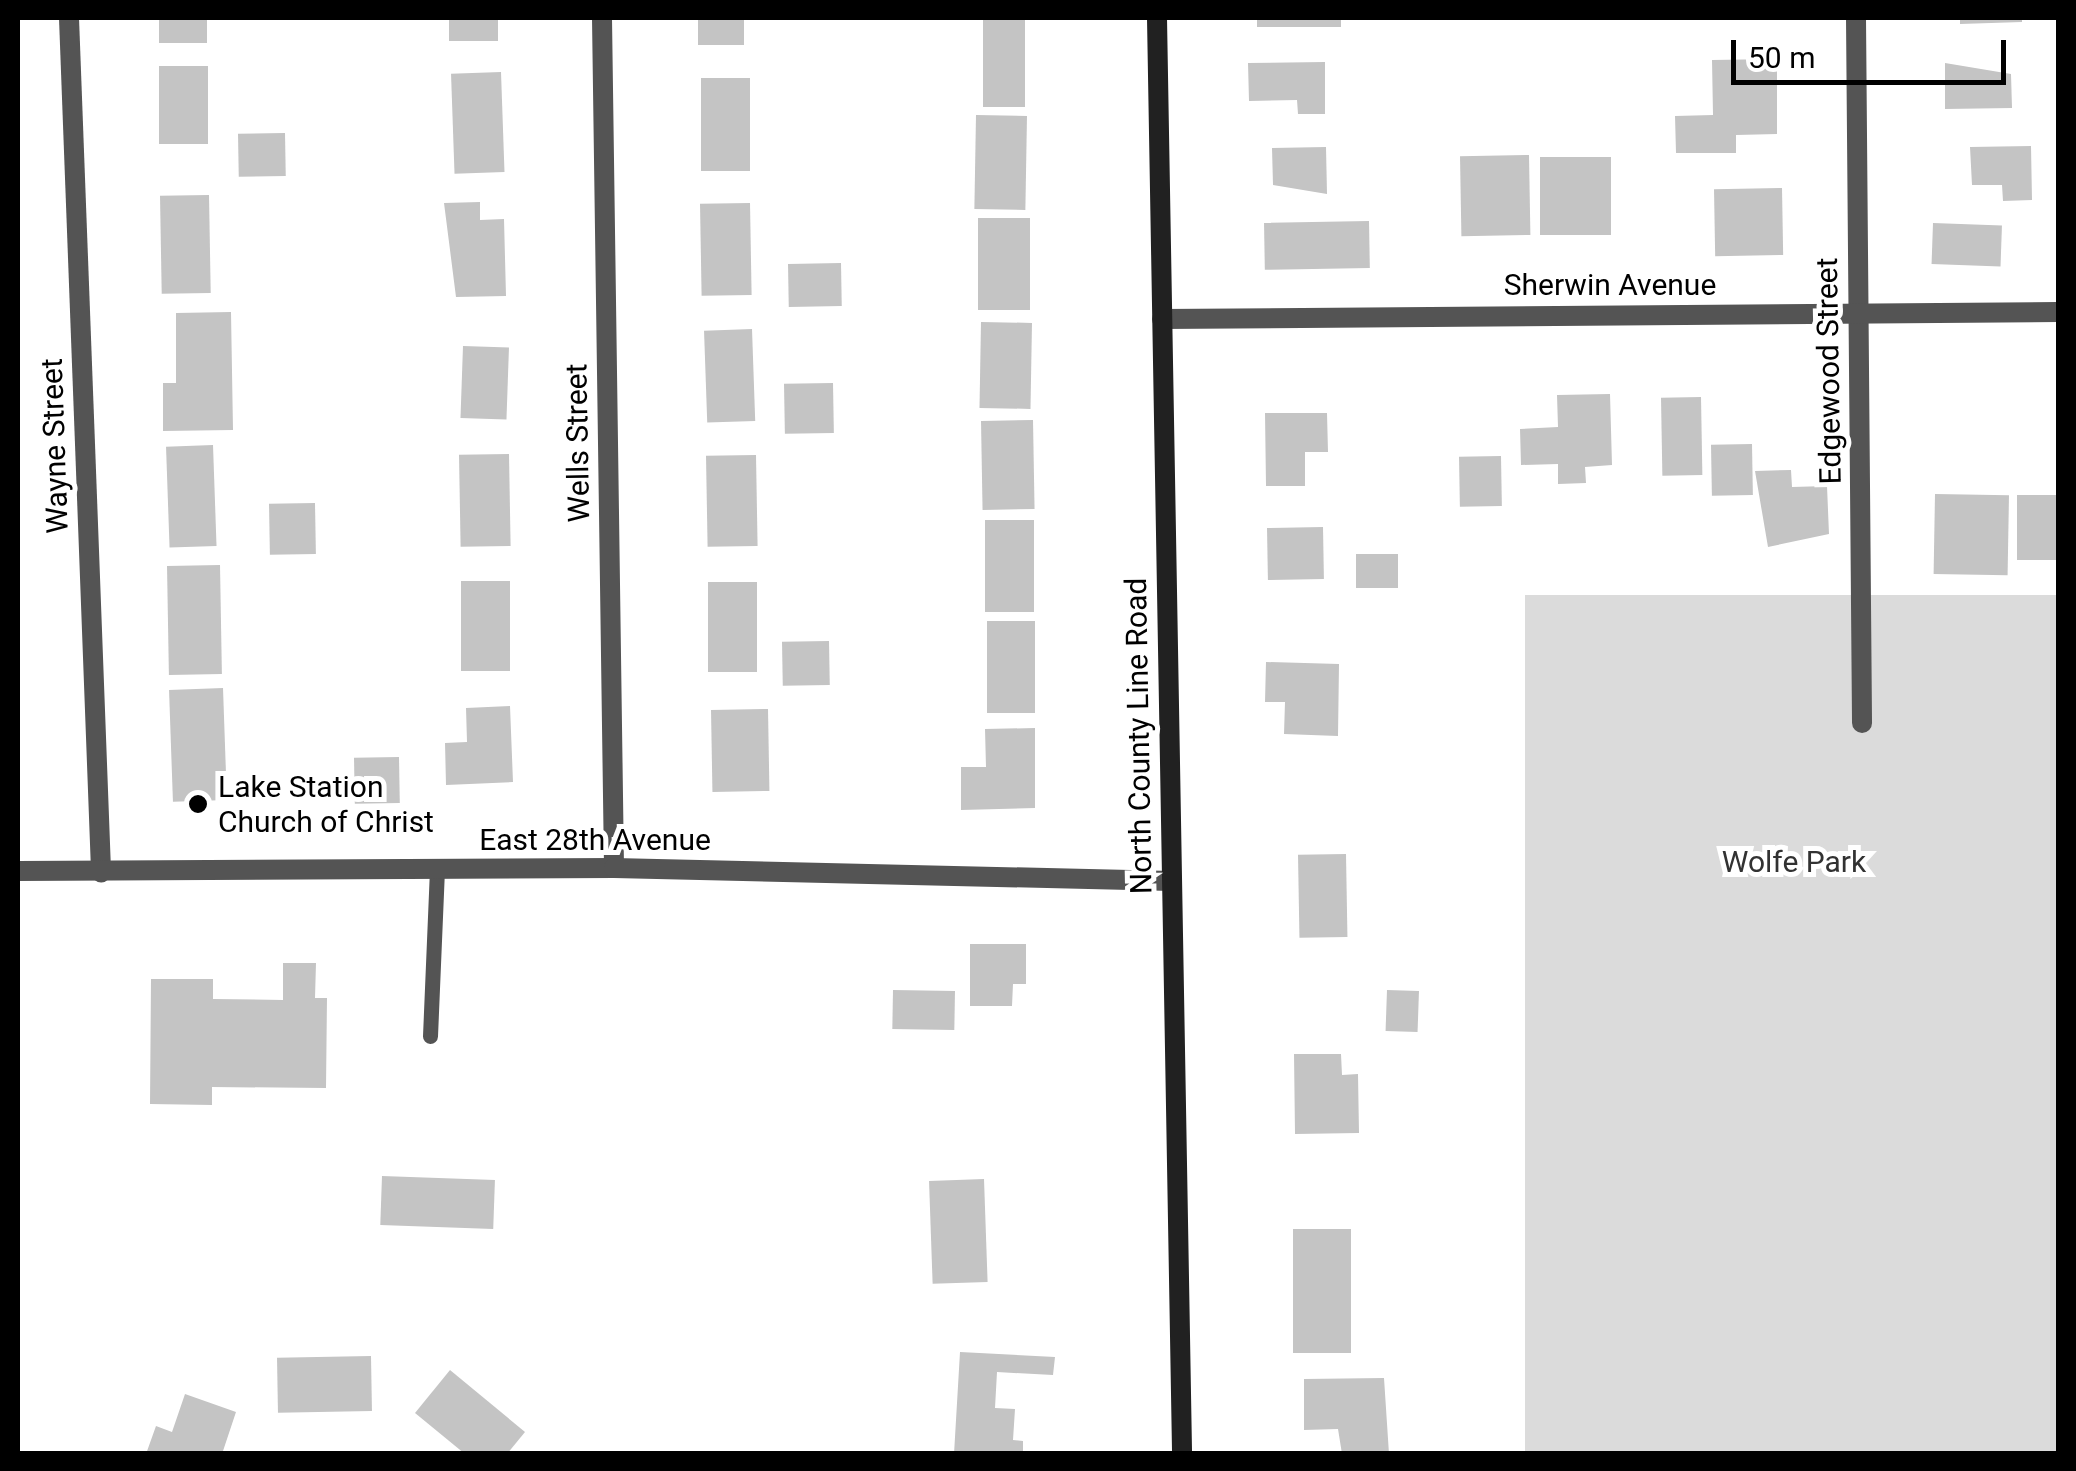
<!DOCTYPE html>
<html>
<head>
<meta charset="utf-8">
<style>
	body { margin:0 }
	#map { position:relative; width:2076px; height:1471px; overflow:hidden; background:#fff; font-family:Roboto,sans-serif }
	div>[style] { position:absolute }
	.green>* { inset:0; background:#dbdbdb; transform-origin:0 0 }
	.building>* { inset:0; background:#c4c4c4; transform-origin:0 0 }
	.lane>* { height:15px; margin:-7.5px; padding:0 7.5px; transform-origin:7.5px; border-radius:7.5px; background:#545454 }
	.street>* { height:20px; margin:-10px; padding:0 10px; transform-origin:10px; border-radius:10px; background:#545454 }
	.secondary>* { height:20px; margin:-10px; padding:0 10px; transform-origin:10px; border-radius:10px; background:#212121 }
	.dots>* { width:28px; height:28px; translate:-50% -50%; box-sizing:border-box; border:5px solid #fff; border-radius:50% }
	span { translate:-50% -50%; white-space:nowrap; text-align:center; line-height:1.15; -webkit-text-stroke:10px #fff; paint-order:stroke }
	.street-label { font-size:30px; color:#000 }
	.poi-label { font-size:30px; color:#000 }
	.left { translate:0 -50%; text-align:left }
	.park-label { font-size:30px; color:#323232 }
	.frame { position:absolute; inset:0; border:20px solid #000; pointer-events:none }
	.scale { position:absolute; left:1731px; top:40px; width:275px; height:45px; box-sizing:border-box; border:5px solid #000; border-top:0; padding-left:12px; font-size:30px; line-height:35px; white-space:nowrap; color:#000; -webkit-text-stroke:8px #fff; paint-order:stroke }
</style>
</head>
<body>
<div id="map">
	<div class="green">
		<i style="left:2058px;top:595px;width:858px;height:533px;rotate:90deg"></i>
	</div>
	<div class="building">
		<i style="left:159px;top:18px;width:48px;height:25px"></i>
		<i style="left:449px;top:18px;width:49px;height:23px"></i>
		<i style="left:698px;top:18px;width:46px;height:27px"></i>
		<i style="left:983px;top:18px;width:42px;height:89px"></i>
		<i style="left:1257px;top:18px;width:84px;height:9px"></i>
		<i style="clip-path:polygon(1960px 18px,2022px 18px,2022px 22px,1960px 24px)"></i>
		<i style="clip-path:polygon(1777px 59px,1777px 134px,1736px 135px,1736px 153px,1676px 153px,1675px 116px,1713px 115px,1712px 60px)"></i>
		<i style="clip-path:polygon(1325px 62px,1325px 114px,1298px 114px,1297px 100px,1249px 101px,1248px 63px)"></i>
		<i style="clip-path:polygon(1945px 63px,2011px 74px,2012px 108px,1945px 109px)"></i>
		<i style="left:159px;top:66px;width:49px;height:78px"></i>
		<i style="left:501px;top:72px;width:100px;height:50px;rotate:88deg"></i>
		<i style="left:701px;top:78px;width:49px;height:93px"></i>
		<i style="left:976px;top:115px;width:51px;height:94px;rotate:1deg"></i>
		<i style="left:285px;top:133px;width:43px;height:47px;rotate:89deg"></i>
		<i style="clip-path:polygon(2031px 146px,2032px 200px,2003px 201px,2002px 185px,1972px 185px,1970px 147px)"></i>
		<i style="clip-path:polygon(1326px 147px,1327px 194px,1273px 185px,1272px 148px)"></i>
		<i style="left:1529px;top:155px;width:80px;height:69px;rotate:89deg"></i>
		<i style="left:1540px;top:157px;width:71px;height:78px"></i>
		<i style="left:1782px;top:188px;width:67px;height:68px;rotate:89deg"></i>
		<i style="left:209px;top:195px;width:98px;height:49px;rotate:89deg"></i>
		<i style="clip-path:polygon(480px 202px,480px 220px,504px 219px,506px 296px,456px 297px,444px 203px)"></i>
		<i style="left:750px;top:203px;width:92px;height:50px;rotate:89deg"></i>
		<i style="left:978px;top:218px;width:52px;height:92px"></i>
		<i style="left:1369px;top:221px;width:47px;height:105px;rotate:89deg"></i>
		<i style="left:1933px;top:223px;width:69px;height:41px;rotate:2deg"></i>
		<i style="left:841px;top:263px;width:43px;height:53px;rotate:89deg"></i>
		<i style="clip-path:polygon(231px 312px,233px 430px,163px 431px,163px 383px,176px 383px,176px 313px)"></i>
		<i style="left:981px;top:322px;width:51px;height:86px;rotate:1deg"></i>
		<i style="left:752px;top:329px;width:92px;height:48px;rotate:88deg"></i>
		<i style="left:463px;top:346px;width:46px;height:72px;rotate:2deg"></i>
		<i style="left:833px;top:383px;width:50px;height:49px;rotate:89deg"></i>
		<i style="clip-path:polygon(1610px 394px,1612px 465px,1585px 467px,1586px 483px,1558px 484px,1558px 464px,1521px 465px,1520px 429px,1558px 427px,1557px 395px)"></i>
		<i style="left:1701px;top:397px;width:78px;height:40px;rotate:89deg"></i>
		<i style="clip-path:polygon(1265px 413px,1327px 413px,1328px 452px,1305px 452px,1305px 486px,1266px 486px)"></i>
		<i style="left:1033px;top:420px;width:89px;height:52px;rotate:89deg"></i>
		<i style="left:1752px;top:444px;width:51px;height:41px;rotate:89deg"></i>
		<i style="left:213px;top:445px;width:101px;height:47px;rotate:88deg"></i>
		<i style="left:509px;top:454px;width:92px;height:50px;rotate:89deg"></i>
		<i style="left:756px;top:455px;width:91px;height:50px;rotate:89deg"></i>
		<i style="left:1501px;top:456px;width:50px;height:42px;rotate:89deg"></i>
		<i style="clip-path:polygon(1791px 470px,1792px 487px,1827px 486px,1829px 534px,1768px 547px,1755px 471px)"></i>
		<i style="left:1935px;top:494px;width:74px;height:80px;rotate:1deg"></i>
		<i style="left:2058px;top:495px;width:65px;height:41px;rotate:90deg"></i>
		<i style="left:315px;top:503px;width:51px;height:46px;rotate:89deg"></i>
		<i style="left:985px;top:520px;width:49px;height:92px"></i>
		<i style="left:1323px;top:527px;width:52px;height:56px;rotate:89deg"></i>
		<i style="left:1356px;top:554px;width:42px;height:34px"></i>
		<i style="left:220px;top:565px;width:109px;height:53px;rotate:89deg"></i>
		<i style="left:461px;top:581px;width:49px;height:90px"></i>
		<i style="left:708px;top:582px;width:49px;height:90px"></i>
		<i style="left:987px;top:621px;width:48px;height:92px"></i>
		<i style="left:829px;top:641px;width:44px;height:47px;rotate:89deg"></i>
		<i style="clip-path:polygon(1266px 662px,1339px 664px,1338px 736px,1284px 734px,1285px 702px,1265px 702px)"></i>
		<i style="left:223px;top:688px;width:112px;height:54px;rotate:88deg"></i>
		<i style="clip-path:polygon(510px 706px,513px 782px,446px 785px,445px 743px,467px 742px,466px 708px)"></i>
		<i style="left:768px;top:709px;width:82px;height:57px;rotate:89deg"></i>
		<i style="clip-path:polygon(1035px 728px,1035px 808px,961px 810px,961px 767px,986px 767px,985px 729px)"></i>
		<i style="left:399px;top:757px;width:46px;height:45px;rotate:89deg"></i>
		<i style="left:1346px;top:854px;width:83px;height:48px;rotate:89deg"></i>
		<i style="clip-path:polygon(970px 944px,1026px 944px,1026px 984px,1013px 984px,1012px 1006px,970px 1006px)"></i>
		<i style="clip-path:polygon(283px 963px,316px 963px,315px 998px,327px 998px,326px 1088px,212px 1087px,212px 1105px,150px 1104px,151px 979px,213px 979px,213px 999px,283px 1000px)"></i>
		<i style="left:893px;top:990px;width:62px;height:39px;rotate:1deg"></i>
		<i style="left:1387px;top:990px;width:32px;height:41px;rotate:2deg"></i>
		<i style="clip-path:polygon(1294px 1054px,1341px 1054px,1342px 1075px,1358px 1074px,1359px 1133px,1295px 1134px)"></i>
		<i style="left:382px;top:1176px;width:113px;height:49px;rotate:2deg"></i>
		<i style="left:984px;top:1179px;width:103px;height:55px;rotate:88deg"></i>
		<i style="left:1293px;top:1229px;width:58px;height:124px"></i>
		<i style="clip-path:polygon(960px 1352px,1055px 1357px,1053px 1375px,997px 1372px,995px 1408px,1015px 1409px,1013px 1440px,1023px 1441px,1023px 1454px,954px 1454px)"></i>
		<i style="left:371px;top:1356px;width:55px;height:94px;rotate:89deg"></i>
		<i style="clip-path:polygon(450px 1370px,525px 1432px,507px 1454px,465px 1454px,415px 1413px)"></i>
		<i style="clip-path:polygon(1384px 1378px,1389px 1454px,1342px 1454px,1338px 1429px,1304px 1430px,1304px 1379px)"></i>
		<i style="clip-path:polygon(185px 1394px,236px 1412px,222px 1454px,146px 1454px,156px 1426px,172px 1432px)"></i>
	</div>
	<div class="lane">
		<i style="left:430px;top:1036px;width:166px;rotate:-87.6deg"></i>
	</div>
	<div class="street">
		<i style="left:69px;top:18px;width:855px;rotate:87.85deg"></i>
		<i style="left:602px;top:18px;width:850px;rotate:89.19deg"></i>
		<i style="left:1856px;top:18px;width:705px;rotate:89.51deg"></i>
		<i style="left:1162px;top:319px;width:896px;rotate:-0.45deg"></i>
		<i style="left:18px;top:871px;width:596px;rotate:-0.29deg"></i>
		<i style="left:614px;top:868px;width:558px;rotate:1.33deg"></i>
	</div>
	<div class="secondary">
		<i style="left:1157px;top:18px;width:1436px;rotate:89deg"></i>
	</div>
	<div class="dots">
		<i style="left:198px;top:804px;background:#000"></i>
	</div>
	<div class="street-label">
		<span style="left:1610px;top:285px">Sherwin Avenue</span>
		<span style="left:1829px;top:371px;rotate:-91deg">Edgewood Street</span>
		<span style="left:578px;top:443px;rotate:-91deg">Wells Street</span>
		<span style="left:55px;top:446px;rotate:-92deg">Wayne Street</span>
		<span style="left:1139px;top:736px;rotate:-91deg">North County Line Road</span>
		<span style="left:595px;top:840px">East 28th Avenue</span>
	</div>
	<div class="poi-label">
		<span class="left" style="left:218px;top:804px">Lake Station<br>Church of Christ</span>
	</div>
	<div class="park-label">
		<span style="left:1794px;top:862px">Wolfe Park</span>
	</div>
	<div class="frame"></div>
	<div class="scale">50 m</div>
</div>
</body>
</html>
